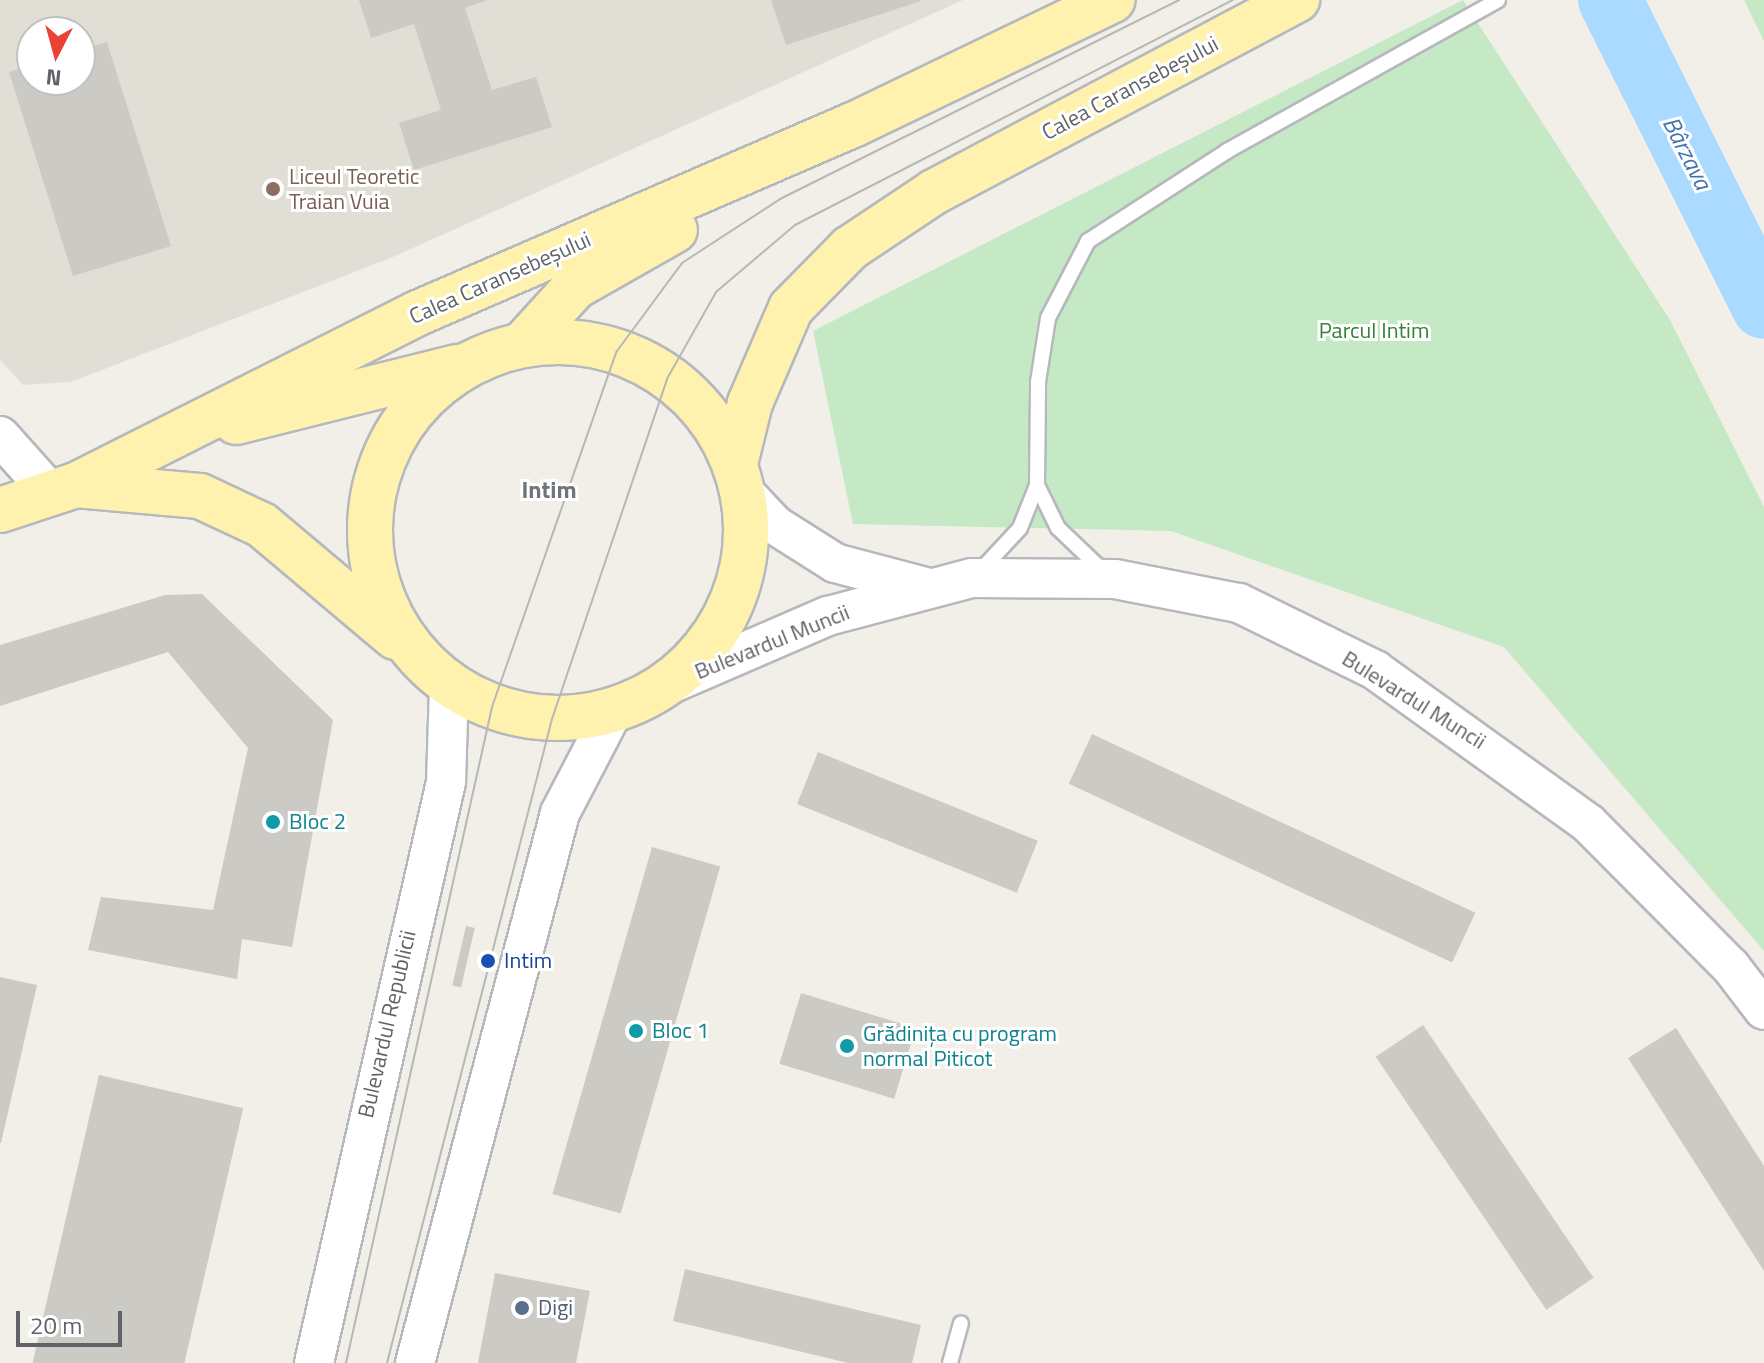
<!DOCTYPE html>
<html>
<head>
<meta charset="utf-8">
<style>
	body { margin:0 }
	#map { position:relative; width:1764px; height:1363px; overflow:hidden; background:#f1efe8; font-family:"Titillium Web",sans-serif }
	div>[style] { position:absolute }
	.education>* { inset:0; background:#e1ded6 }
	.green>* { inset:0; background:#c5e8c5 }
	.river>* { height:64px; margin:-32px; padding:0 32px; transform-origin:32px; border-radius:32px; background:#aadaff }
	.building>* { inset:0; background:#cccac5; transform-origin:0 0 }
	.roads { filter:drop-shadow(2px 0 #b5b8bc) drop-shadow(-2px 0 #b5b8bc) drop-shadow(0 2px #b5b8bc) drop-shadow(0 -2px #b5b8bc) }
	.lane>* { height:14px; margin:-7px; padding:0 7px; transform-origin:7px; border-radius:7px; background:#fff }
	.secondary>* { height:38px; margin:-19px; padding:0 19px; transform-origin:19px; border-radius:19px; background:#fff }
	.primary>* { height:44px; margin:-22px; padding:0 22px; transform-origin:22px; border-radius:22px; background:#fff2af }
	.primary>.ring { margin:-22px; padding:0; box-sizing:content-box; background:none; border:44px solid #fff2af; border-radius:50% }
	.tram>* { height:2px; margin:-1px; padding:0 1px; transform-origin:1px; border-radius:1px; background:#b6b7b8 }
	.dots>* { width:22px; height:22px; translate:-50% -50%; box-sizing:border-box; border:4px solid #fff; border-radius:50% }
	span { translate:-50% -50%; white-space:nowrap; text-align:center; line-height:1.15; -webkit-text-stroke:6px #fff; paint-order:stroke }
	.street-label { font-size:22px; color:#5f6368 }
	.education-label { font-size:22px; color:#785e54 }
	.left { translate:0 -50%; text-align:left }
	.park-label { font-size:22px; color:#348238 }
	.culture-label { font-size:22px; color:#0d838f }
	.transit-label { font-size:22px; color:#164399 }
	.service-label { font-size:22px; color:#4e5e75 }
	.water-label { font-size:24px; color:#4174aa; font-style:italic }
	.neighbourhood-label { font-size:24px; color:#70757a; font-weight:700 }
	.north { position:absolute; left:16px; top:16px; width:80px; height:80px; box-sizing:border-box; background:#fff; border:2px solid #bfc1c3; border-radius:50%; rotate:186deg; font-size:22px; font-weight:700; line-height:32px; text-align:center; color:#5f6368 }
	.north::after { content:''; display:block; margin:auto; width:28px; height:36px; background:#ea4335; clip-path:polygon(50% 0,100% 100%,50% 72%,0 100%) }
	.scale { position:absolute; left:16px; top:1311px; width:106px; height:36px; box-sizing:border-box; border:4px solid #5f6368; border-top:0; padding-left:10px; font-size:24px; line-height:28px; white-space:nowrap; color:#5f6368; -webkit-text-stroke:6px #fff; paint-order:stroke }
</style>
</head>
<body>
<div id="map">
	<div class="education">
		<i style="clip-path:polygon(evenodd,0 0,963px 0,393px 257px,71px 382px,23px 385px,0 360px,0 0,32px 32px,80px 32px,80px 80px,32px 80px,32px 32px)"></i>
	</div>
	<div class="green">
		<i style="clip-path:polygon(1463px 0,1670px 320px,1764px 507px,1764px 951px,1504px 647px,1171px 531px,853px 524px,813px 331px)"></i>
		<i style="clip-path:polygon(1744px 0,1764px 0,1764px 41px)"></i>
	</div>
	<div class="river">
		<i style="left:1610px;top:0;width:343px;rotate:63.4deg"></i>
	</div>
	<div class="building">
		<i style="clip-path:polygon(359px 0,488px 0,465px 8px,492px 90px,536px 77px,552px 127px,414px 170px,399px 123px,441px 110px,414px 24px,371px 38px)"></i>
		<i style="clip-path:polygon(771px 0,921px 0,921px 1px,786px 45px)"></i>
		<i style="clip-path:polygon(107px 42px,171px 246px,73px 276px,9px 72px,32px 65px,32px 80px,80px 80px,80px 50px)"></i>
		<i style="clip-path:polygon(202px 594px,333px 720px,292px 947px,242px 939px,237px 979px,88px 950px,101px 897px,213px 910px,248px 748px,168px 652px,0 706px,0 645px,165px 595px)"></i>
		<i style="left:1092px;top:734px;width:423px;height:55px;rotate:25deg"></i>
		<i style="left:818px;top:752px;width:237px;height:56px;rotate:22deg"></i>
		<i style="left:652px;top:847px;width:71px;height:361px;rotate:16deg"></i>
		<i style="left:466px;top:926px;width:9px;height:61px;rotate:13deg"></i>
		<i style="clip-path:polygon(0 977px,37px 985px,1px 1143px,0 1143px)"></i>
		<i style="left:801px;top:993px;width:120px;height:74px;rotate:17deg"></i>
		<i style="left:1423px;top:1025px;width:305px;height:57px;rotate:56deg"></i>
		<i style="clip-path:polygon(1676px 1028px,1764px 1166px,1764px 1271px,1628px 1058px)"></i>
		<i style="left:99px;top:1075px;width:148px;height:295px;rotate:13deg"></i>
		<i style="clip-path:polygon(685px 1269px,921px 1325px,912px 1363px,848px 1363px,673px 1321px)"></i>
		<i style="clip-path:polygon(495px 1273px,590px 1291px,576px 1363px,478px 1363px)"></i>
	</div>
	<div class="roads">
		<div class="lane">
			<i style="left:1037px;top:485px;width:48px;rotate:64deg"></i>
			<i style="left:1058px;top:528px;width:61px;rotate:43.7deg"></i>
			<i style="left:981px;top:570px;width:57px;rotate:-47.1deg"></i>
			<i style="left:1020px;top:528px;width:46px;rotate:-68.4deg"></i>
			<i style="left:1037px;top:485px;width:103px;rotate:-89.4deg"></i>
			<i style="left:1038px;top:382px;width:65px;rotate:-81.1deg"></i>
			<i style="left:1048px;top:318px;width:87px;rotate:-62.5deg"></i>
			<i style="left:1088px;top:241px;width:166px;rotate:-32.9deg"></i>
			<i style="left:1227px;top:151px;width:310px;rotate:-29.1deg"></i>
			<i style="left:950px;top:1363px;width:41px;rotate:-74.6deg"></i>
		</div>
		<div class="secondary">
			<i style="left:0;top:436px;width:76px;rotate:48.2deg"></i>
			<i style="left:743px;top:491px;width:47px;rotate:46.7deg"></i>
			<i style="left:775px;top:525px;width:71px;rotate:32.3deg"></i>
			<i style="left:835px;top:563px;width:93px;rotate:14.9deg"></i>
			<i style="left:666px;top:686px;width:176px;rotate:-23.4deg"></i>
			<i style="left:828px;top:616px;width:149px;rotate:-14.8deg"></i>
			<i style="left:972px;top:578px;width:143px;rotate:0.4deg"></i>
			<i style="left:1115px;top:579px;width:126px;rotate:11deg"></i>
			<i style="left:1239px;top:603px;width:152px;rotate:26.2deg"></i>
			<i style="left:1375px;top:670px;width:262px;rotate:35.7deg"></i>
			<i style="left:1588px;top:823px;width:203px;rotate:45.2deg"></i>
			<i style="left:1731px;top:967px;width:54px;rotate:52.5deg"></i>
			<i style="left:314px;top:1363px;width:596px;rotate:-77.2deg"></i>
			<i style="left:446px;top:782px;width:97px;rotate:-88.2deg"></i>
			<i style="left:415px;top:1363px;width:569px;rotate:-75.23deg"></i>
			<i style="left:560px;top:813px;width:115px;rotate:-62.5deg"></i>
		</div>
		<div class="primary">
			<i class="ring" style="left:370px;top:342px;width:332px;height:332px"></i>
			<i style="left:522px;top:345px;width:79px;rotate:-47.6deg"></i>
			<i style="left:575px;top:287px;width:115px;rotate:-29.7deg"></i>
			<i style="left:236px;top:422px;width:228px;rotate:-14deg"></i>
			<i style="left:735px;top:464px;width:63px;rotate:-76.2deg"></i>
			<i style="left:750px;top:403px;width:103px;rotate:-66.7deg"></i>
			<i style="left:791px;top:308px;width:84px;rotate:-45.5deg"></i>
			<i style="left:850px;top:248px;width:101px;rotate:-33.7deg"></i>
			<i style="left:934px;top:192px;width:411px;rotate:-27.9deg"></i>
			<i style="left:76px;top:485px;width:124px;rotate:5.1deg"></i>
			<i style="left:200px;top:496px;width:68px;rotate:25.1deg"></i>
			<i style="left:262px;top:525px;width:174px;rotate:40.1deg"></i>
			<i style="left:0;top:510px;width:80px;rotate:-18.2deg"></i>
			<i style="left:76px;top:485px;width:383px;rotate:-26.7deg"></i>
			<i style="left:418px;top:313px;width:474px;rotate:-23.4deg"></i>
			<i style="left:853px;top:125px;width:288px;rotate:-25.7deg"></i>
		</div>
	</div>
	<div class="tram">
		<i style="left:346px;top:1363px;width:672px;rotate:-77.45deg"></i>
		<i style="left:492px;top:707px;width:377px;rotate:-70.7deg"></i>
		<i style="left:617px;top:351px;width:109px;rotate:-53.5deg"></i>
		<i style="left:682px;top:263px;width:117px;rotate:-33.1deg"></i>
		<i style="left:780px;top:199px;width:446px;rotate:-26.5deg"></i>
		<i style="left:387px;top:1363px;width:665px;rotate:-75.63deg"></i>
		<i style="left:552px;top:719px;width:361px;rotate:-71.3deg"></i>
		<i style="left:668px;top:377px;width:98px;rotate:-60.5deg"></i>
		<i style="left:716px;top:292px;width:104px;rotate:-40.3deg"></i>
		<i style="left:795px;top:225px;width:492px;rotate:-27.2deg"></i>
	</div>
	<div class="dots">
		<i style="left:273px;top:189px;background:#8d6e63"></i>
		<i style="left:273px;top:822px;background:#0f9aa8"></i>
		<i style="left:488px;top:961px;background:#1a4fb4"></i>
		<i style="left:636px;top:1031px;background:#0f9aa8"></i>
		<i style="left:847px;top:1046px;background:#0f9aa8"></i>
		<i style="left:522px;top:1308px;background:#5c6f8a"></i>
	</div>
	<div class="street-label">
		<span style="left:1130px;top:88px;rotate:-28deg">Calea Caransebeșului</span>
		<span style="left:500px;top:278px;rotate:-24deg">Calea Caransebeșului</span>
		<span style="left:772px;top:642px;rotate:-22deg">Bulevardul Muncii</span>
		<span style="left:1414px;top:700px;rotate:32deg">Bulevardul Muncii</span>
		<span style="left:387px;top:1024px;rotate:-77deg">Bulevardul Republicii</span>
	</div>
	<div class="education-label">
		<span class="left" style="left:289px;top:189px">Liceul Teoretic<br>Traian Vuia</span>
	</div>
	<div class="park-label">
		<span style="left:1374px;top:331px">Parcul Intim</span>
	</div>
	<div class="culture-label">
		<span class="left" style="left:289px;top:822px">Bloc 2</span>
		<span class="left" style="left:652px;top:1031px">Bloc 1</span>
		<span class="left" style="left:863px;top:1046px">Grădinița cu program<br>normal Piticot</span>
	</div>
	<div class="transit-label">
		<span class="left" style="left:504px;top:961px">Intim</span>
	</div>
	<div class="service-label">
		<span class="left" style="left:538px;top:1308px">Digi</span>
	</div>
	<div class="water-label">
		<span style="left:1687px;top:153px;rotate:63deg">Bârzava</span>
	</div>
	<div class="neighbourhood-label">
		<span style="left:549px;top:490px">Intim</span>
	</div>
	<div class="north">N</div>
	<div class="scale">20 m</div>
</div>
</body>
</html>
